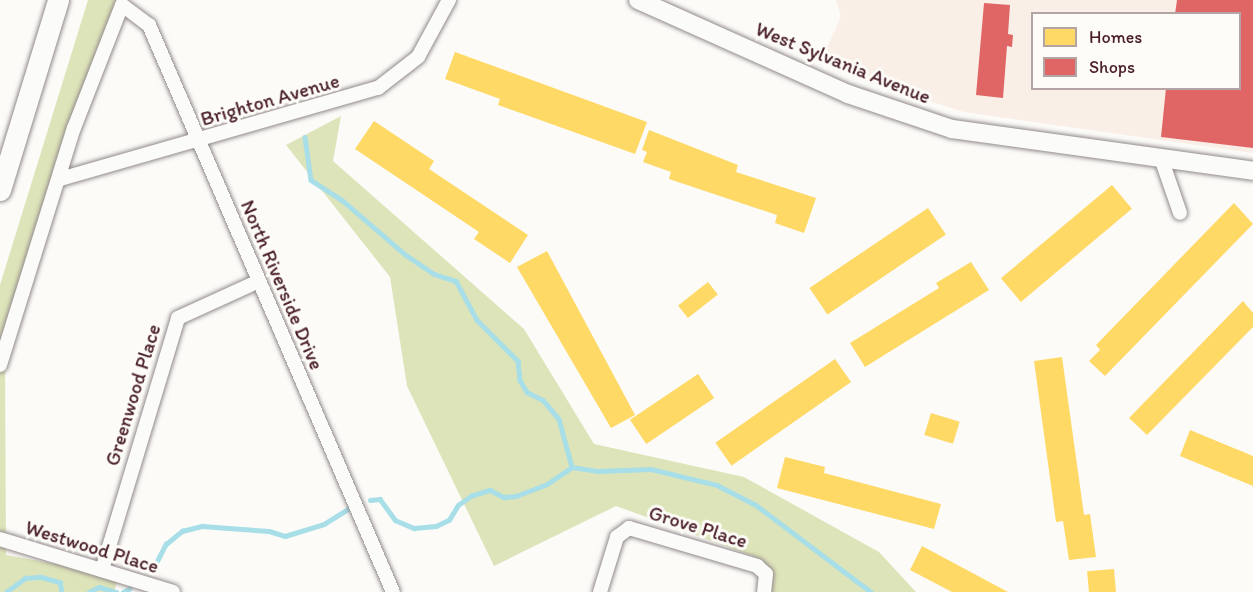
<!DOCTYPE html>
<html>
<head>
<meta charset="utf-8">
<style>
	body { margin:0 }
	#map { position:relative; width:1253px; height:592px; overflow:hidden; background:#fcfbf8; font-family:Itim,sans-serif }
	div>[style] { position:absolute }
	.built>* { inset:0; background:#f9efe7 }
	.green>* { inset:0; background:#dee4b9 }
	.homes>* { inset:0; background:#ffd966; transform-origin:0 0 }
	.shops>* { inset:0; background:#e06666 }
	.stream>* { height:4.5px; margin:-2.25px; padding:0 2.25px; transform-origin:2.25px; border-radius:2.25px; background:#a7dee7 }
	.roads { filter:drop-shadow(0 0 2px #928a8b) drop-shadow(0 0 2px #928a8b) }
	.minor>* { height:14px; margin:-7px; padding:0 7px; transform-origin:7px; border-radius:7px; background:#fbfbf9 }
	.major>* { height:18px; margin:-9px; padding:0 9px; transform-origin:9px; border-radius:9px; background:#fbfbf9 }
	.highway>* { height:21px; margin:-10.5px; padding:0 10.5px; transform-origin:10.5px; border-radius:10.5px; background:#fbfbf9 }
	span { translate:-50% -50%; white-space:nowrap; text-align:center; line-height:1.15; -webkit-text-stroke:6px #fdfcf7; paint-order:stroke }
	.street-label { font-size:20px; color:#4a1f2b }
	.legend { position:absolute; left:1031px; top:12px; width:210px; height:78px; box-sizing:border-box; background:#fdfcf7; border:2px solid #b5a4a5; margin:0; padding:8px 10px; list-style:none; font-size:18px; color:#4a1f2b }
	.legend li { display:flex; align-items:center; gap:12px; height:30px }
	.legend b { width:30px; border:2px solid #b5a4a5 }
</style>
</head>
<body>
<div id="map">
	<div class="built">
		<div style="clip-path:polygon(evenodd,836px 0,1253px 0,1253px 153px,964px 112px,868px 82px,822px 59px,841px 16px,836px 0,1032px 14px,1240px 14px,1240px 88px,1032px 88px,1032px 14px)"></div>
	</div>
	<div class="green">
		<div style="clip-path:polygon(88px 0,118px 0,5px 356px,6px 555px,95px 571px,118px 579px,114px 592px,0 592px,0 285px)"></div>
		<div style="clip-path:polygon(341px 116px,333px 161px,524px 329px,594px 444px,744px 477px,879px 552px,916px 592px,761px 592px,758px 558px,616px 506px,494px 566px,407px 386px,390px 277px,286px 145px)"></div>
	</div>
	<div class="homes">
		<div style="clip-path:polygon(455px 52px,647px 122px,635px 154px,498px 105px,500px 99px,445px 79px)"></div>
		<div style="clip-path:polygon(374px 121px,434px 161px,429px 169px,528px 235px,510px 263px,474px 239px,479px 232px,355px 149px)"></div>
		<div style="clip-path:polygon(649px 130px,738px 165px,736px 172px,816px 198px,804px 233px,775px 223px,777px 215px,669px 179px,671px 172px,643px 162px,647px 152px,642px 150px)"></div>
		<div style="left:1112px;top:185px;width:31px;height:145px;rotate:50deg"></div>
		<div style="clip-path:polygon(1234px 203px,1253px 224px,1105px 376px,1089px 361px,1100px 350px,1096px 345px)"></div>
		<div style="left:928px;top:208px;width:32px;height:143px;rotate:56deg"></div>
		<div style="clip-path:polygon(547px 251px,635px 415px,611px 428px,517px 267px)"></div>
		<div style="clip-path:polygon(971px 262px,989px 290px,865px 367px,850px 343px,939px 288px,936px 283px)"></div>
		<div style="left:708px;top:282px;width:16px;height:38px;rotate:52deg"></div>
		<div style="clip-path:polygon(1243px 301px,1253px 313px,1253px 327px,1147px 435px,1129px 418px)"></div>
		<div style="clip-path:polygon(1062px 357px,1084px 515px,1090px 514px,1096px 557px,1069px 560px,1063px 521px,1056px 522px,1034px 361px)"></div>
		<div style="left:835px;top:359px;width:28px;height:146px;rotate:55deg"></div>
		<div style="left:698px;top:374px;width:29px;height:82px;rotate:56deg"></div>
		<div style="left:931px;top:413px;width:30px;height:23px;rotate:17deg"></div>
		<div style="clip-path:polygon(1190px 430px,1253px 456px,1253px 486px,1180px 456px)"></div>
		<div style="clip-path:polygon(785px 457px,825px 467px,824px 473px,941px 504px,934px 529px,777px 488px)"></div>
		<div style="clip-path:polygon(922px 546px,1008px 592px,952px 592px,910px 570px)"></div>
		<div style="left:1114px;top:569px;width:23px;height:27px;rotate:85deg"></div>
	</div>
	<div class="shops">
		<div style="clip-path:polygon(1177px 0,1253px 0,1253px 148px,1161px 137px,1166px 88px,1240px 88px,1240px 14px,1175px 14px)"></div>
		<div style="clip-path:polygon(984px 3px,1010px 5px,1008px 34px,1013px 35px,1012px 47px,1007px 46px,1003px 98px,976px 95px)"></div>
	</div>
	<div class="stream">
		<div style="left:305px;top:137px;width:43px;rotate:82.1deg"></div>
		<div style="left:311px;top:180px;width:37px;rotate:33deg"></div>
		<div style="left:342px;top:200px;width:84px;rotate:40.7deg"></div>
		<div style="left:406px;top:255px;width:34px;rotate:34deg"></div>
		<div style="left:434px;top:274px;width:23px;rotate:18deg"></div>
		<div style="left:456px;top:281px;width:44px;rotate:61.7deg"></div>
		<div style="left:477px;top:320px;width:58px;rotate:45deg"></div>
		<div style="left:518px;top:361px;width:19px;rotate:84deg"></div>
		<div style="left:520px;top:380px;width:14px;rotate:60deg"></div>
		<div style="left:527px;top:392px;width:18px;rotate:27deg"></div>
		<div style="left:543px;top:400px;width:25px;rotate:50deg"></div>
		<div style="left:559px;top:419px;width:50px;rotate:74.8deg"></div>
		<div style="left:370px;top:500px;width:10px;rotate:-6deg"></div>
		<div style="left:380px;top:499px;width:26px;rotate:54deg"></div>
		<div style="left:395px;top:520px;width:21px;rotate:23deg"></div>
		<div style="left:414px;top:528px;width:22px;rotate:-5deg"></div>
		<div style="left:436px;top:526px;width:14px;rotate:-25deg"></div>
		<div style="left:449px;top:520px;width:17px;rotate:-59deg"></div>
		<div style="left:458px;top:505px;width:16px;rotate:-35deg"></div>
		<div style="left:471px;top:496px;width:20px;rotate:-18deg"></div>
		<div style="left:490px;top:490px;width:16px;rotate:27deg"></div>
		<div style="left:504px;top:497px;width:12px;rotate:-5deg"></div>
		<div style="left:516px;top:496px;width:33px;rotate:-21deg"></div>
		<div style="left:547px;top:484px;width:30px;rotate:-34deg"></div>
		<div style="left:572px;top:467px;width:26px;rotate:9deg"></div>
		<div style="left:598px;top:471px;width:53px;rotate:-2.2deg"></div>
		<div style="left:651px;top:469px;width:68px;rotate:13.6deg"></div>
		<div style="left:717px;top:485px;width:44px;rotate:27.1deg"></div>
		<div style="left:756px;top:505px;width:144px;rotate:37.1deg"></div>
		<div style="left:153px;top:569px;width:28px;rotate:-63deg"></div>
		<div style="left:166px;top:544px;width:21px;rotate:-39deg"></div>
		<div style="left:182px;top:531px;width:21px;rotate:-14deg"></div>
		<div style="left:202px;top:526px;width:67px;rotate:4.3deg"></div>
		<div style="left:269px;top:531px;width:17px;rotate:17deg"></div>
		<div style="left:285px;top:536px;width:41px;rotate:-17.1deg"></div>
		<div style="left:324px;top:524px;width:28px;rotate:-32deg"></div>
		<div style="left:6px;top:592px;width:24px;rotate:-36deg"></div>
		<div style="left:25px;top:578px;width:16px;rotate:-4deg"></div>
		<div style="left:41px;top:577px;width:20px;rotate:15deg"></div>
		<div style="left:60px;top:582px;width:10px;rotate:79deg"></div>
		<div style="left:89px;top:592px;width:11px;rotate:-27deg"></div>
		<div style="left:99px;top:587px;width:18px;rotate:16deg"></div>
		<div style="left:123px;top:592px;width:7px;rotate:-27deg"></div>
	</div>
	<div class="roads">
		<div class="minor">
			<div style="left:1161px;top:158px;width:58px;rotate:70.9deg"></div>
			<div style="left:60px;top:179px;width:331px;rotate:-16deg"></div>
			<div style="left:378px;top:88px;width:51px;rotate:-37.8deg"></div>
			<div style="left:418px;top:57px;width:65px;rotate:-61.5deg"></div>
			<div style="left:0;top:365px;width:248px;rotate:-72.7deg"></div>
			<div style="left:74px;top:128px;width:132px;rotate:-68.7deg"></div>
			<div style="left:122px;top:5px;width:34px;rotate:37deg"></div>
			<div style="left:149px;top:25px;width:617px;rotate:66.72deg"></div>
			<div style="left:0;top:539px;width:181px;rotate:17deg"></div>
			<div style="left:102px;top:570px;width:263px;rotate:-73.2deg"></div>
			<div style="left:178px;top:318px;width:89px;rotate:-24.6deg"></div>
			<div style="left:600px;top:592px;width:58px;rotate:-72.8deg"></div>
			<div style="left:617px;top:537px;width:15px;rotate:-37deg"></div>
			<div style="left:629px;top:528px;width:134px;rotate:16.5deg"></div>
			<div style="left:757px;top:566px;width:12px;rotate:42deg"></div>
			<div style="left:766px;top:574px;width:18px;rotate:96deg"></div>
		</div>
		<div class="major">
			<div style="left:638px;top:0;width:230px;rotate:24.1deg"></div>
			<div style="left:848px;top:94px;width:110px;rotate:18.6deg"></div>
			<div style="left:952px;top:129px;width:304px;rotate:7.9deg"></div>
		</div>
		<div class="highway">
			<div style="left:0;top:190px;width:199px;rotate:-73deg"></div>
		</div>
	</div>
	<div class="street-label">
		<span style="left:843px;top:63px;rotate:22deg">West Sylvania Avenue</span>
		<span style="left:270px;top:100px;rotate:-16deg">Brighton Avenue</span>
		<span style="left:282px;top:285px;rotate:67deg">North Riverside Drive</span>
		<span style="left:133px;top:395px;rotate:-73deg">Greenwood Place</span>
		<span style="left:698px;top:527px;rotate:17deg">Grove Place</span>
		<span style="left:92px;top:547px;rotate:17deg">Westwood Place</span>
	</div>
	<ul class="legend">
	<li><b style="height:16px;background:#ffd966"></b>Homes</li>
	<li><b style="height:16px;background:#e06666"></b>Shops</li>
	</ul>
</div>
</body>
</html>
